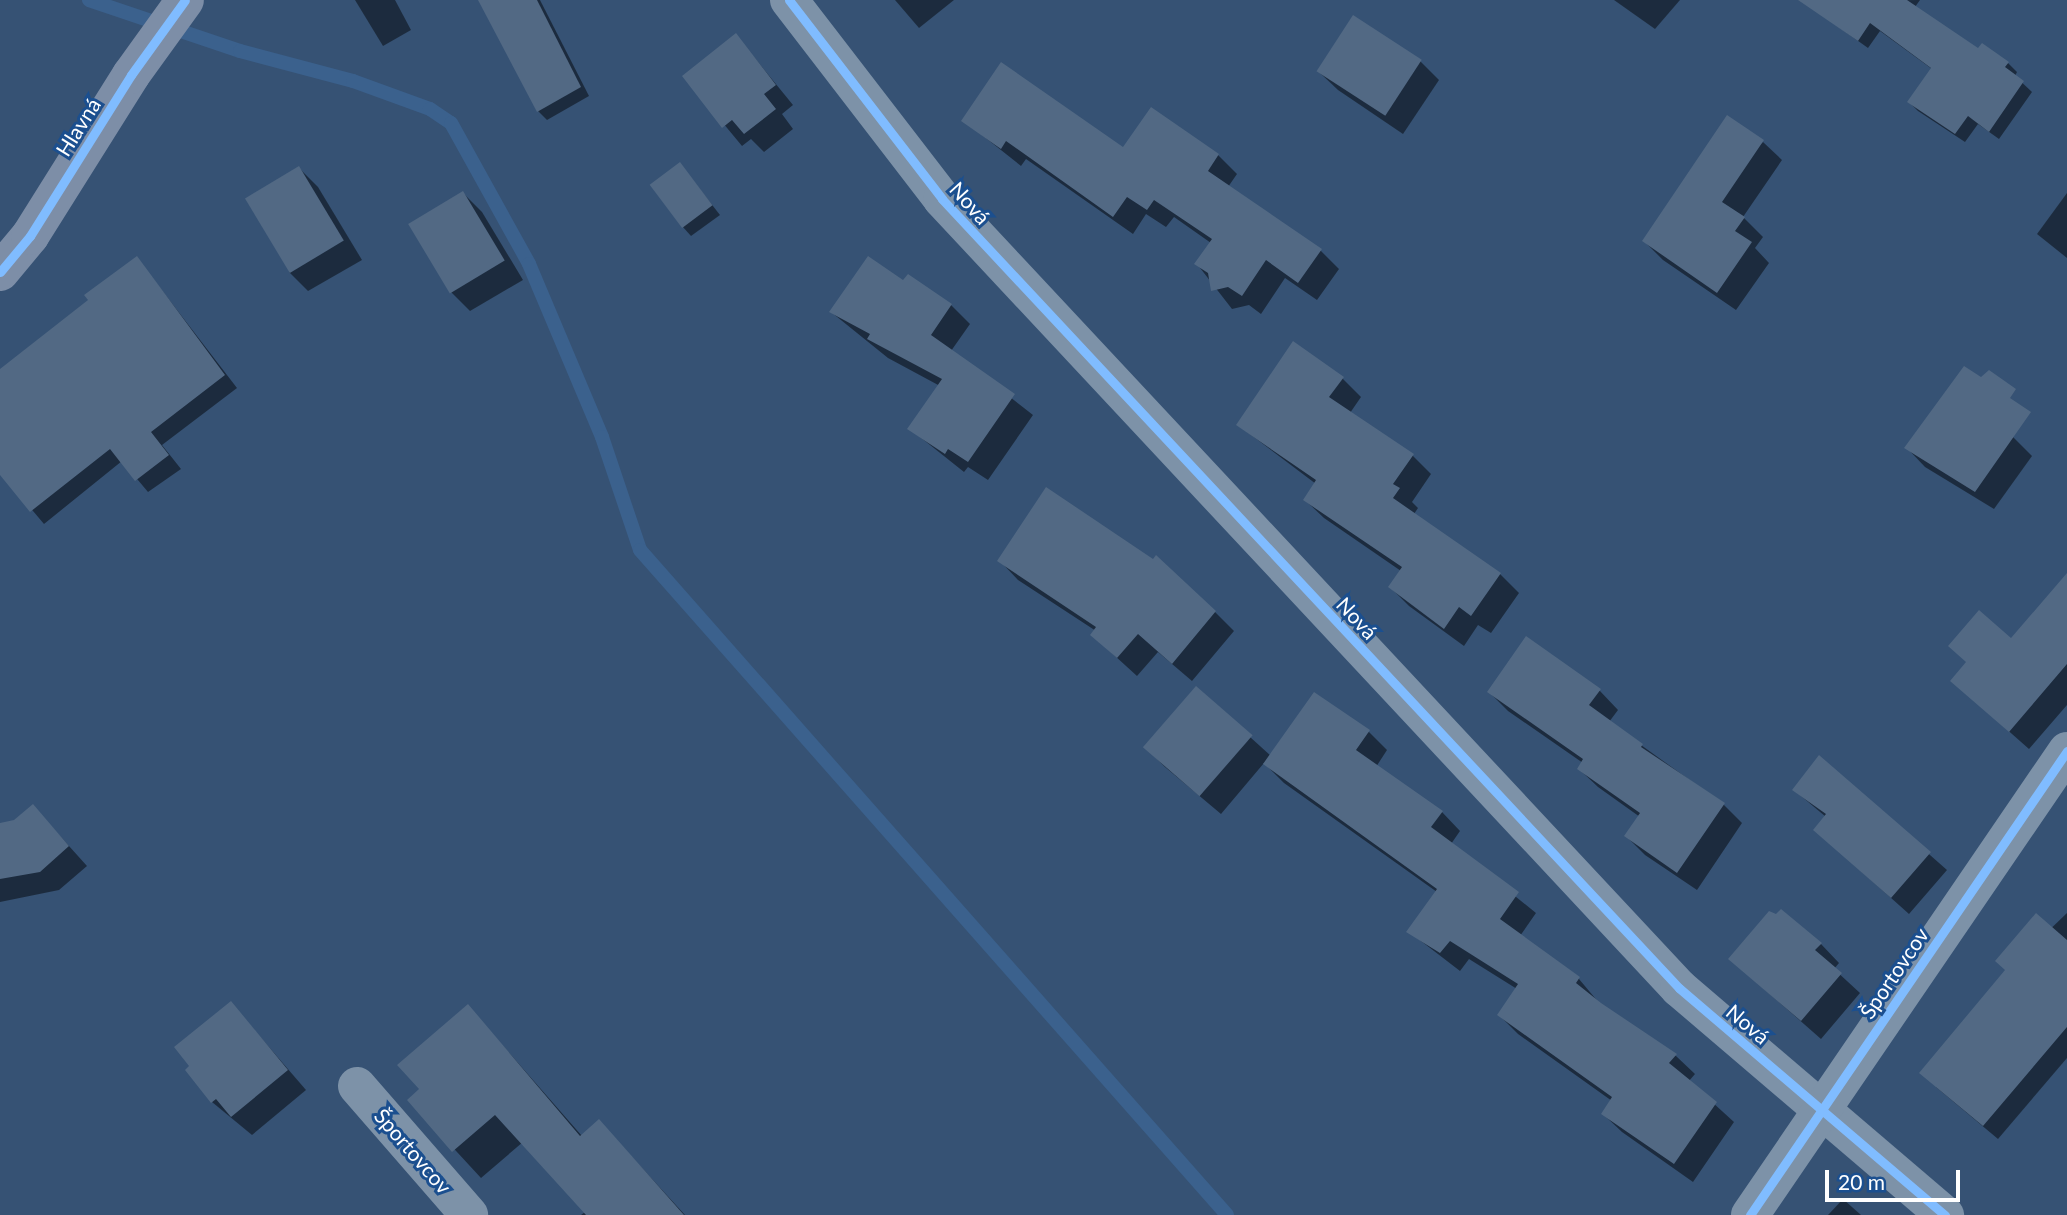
<!DOCTYPE html>
<html>
<head>
<meta charset="utf-8">
<style>
	body { margin:0 }
	#map { position:relative; width:2067px; height:1215px; overflow:hidden; background:#365274; font-family:Lato,sans-serif }
	div>[style] { position:absolute }
	.shadow>* { inset:0; background:#0007 }
	.stream>* { height:14px; margin:-7px; padding:0 7px; transform-origin:7px; border-radius:7px; background:#3b618d }
	.building>* { inset:0; background:#526984; transform-origin:0 0 }
	.street>* { height:38px; margin:-19px; padding:0 19px; transform-origin:19px; border-radius:19px; background:#7d92a8 }
	.primary>* { height:38px; margin:-19px; padding:0 19px; transform-origin:19px; border-radius:19px; background:#7d8ea7 }
	.cycleway>* { height:9px; margin:-4.5px; padding:0 4.5px; transform-origin:4.5px; border-radius:4.5px; background:#80bcff }
	span { translate:-50% -50%; white-space:nowrap; text-align:center; line-height:1.15; -webkit-text-stroke:6px #1b4f8f; paint-order:stroke }
	.street-label { font-size:21px; color:#fff }
	.scale { position:absolute; left:1825px; top:1170px; width:135px; height:32px; box-sizing:border-box; border:4px solid #fff; border-top:0; padding-left:9px; font-size:21px; line-height:24px; white-space:nowrap; color:#fff; -webkit-text-stroke:5px #1b4f8f; paint-order:stroke }
</style>
</head>
<body>
<div id="map">
	<div class="shadow">
		<div style="clip-path:polygon(355px 0,395px 0,411px 30px,383px 46px)"></div>
		<div style="clip-path:polygon(480px 0,540px 0,589px 96px,547px 120px,538px 111px)"></div>
		<div style="clip-path:polygon(895px 0,954px 0,919px 28px)"></div>
		<div style="clip-path:polygon(1614px 0,1680px 0,1655px 29px)"></div>
		<div style="clip-path:polygon(1920px 0,1915px 7px,1979px 51px,2008px 63px,2017px 72px,2015px 76px,2032px 92px,1999px 139px,1978px 124px,1965px 142px,1918px 111px,1909px 102px,1932px 69px,1880px 31px,1868px 48px,1802px 1px)"></div>
		<div style="clip-path:polygon(1353px 18px,1420px 61px,1439px 80px,1403px 134px,1338px 90px,1319px 72px)"></div>
		<div style="clip-path:polygon(736px 35px,793px 105px,782px 114px,793px 129px,764px 152px,751px 139px,742px 146px,684px 76px)"></div>
		<div style="clip-path:polygon(963px 120px,1124px 149px,1218px 155px,1237px 174px,1228px 187px,1321px 251px,1339px 269px,1317px 300px,1285px 278px,1261px 314px,1249px 305px,1232px 309px,1197px 264px,1211px 243px,1174px 217px,1166px 227px,1146px 214px,1133px 234px,1026px 159px,1021px 166px)"></div>
		<div style="clip-path:polygon(1763px 142px,1782px 160px,1743px 217px,1763px 237px,1755px 248px,1769px 263px,1736px 310px,1663px 260px,1644px 241px)"></div>
		<div style="clip-path:polygon(680px 164px,720px 215px,691px 236px,682px 226px)"></div>
		<div style="clip-path:polygon(299px 168px,318px 187px,362px 260px,308px 291px,289px 272px)"></div>
		<div style="clip-path:polygon(463px 193px,482px 212px,523px 280px,470px 311px,451px 292px)"></div>
		<div style="clip-path:polygon(2067px 193px,2067px 258px,2037px 234px)"></div>
		<div style="clip-path:polygon(137px 258px,237px 388px,162px 445px,181px 469px,148px 492px,122px 461px,44px 524px,0 472px,0 393px)"></div>
		<div style="clip-path:polygon(904px 283px,951px 305px,970px 324px,951px 351px,1033px 415px,988px 480px,968px 467px,964px 472px,910px 429px,940px 386px,888px 358px,831px 312px)"></div>
		<div style="clip-path:polygon(1342px 378px,1361px 397px,1350px 413px,1412px 455px,1431px 474px,1412px 502px,1418px 508px,1414px 514px,1500px 574px,1519px 593px,1491px 633px,1478px 625px,1464px 646px,1409px 606px,1390px 587px,1401px 571px,1324px 518px,1305px 500px,1316px 484px,1238px 425px)"></div>
		<div style="clip-path:polygon(2013px 437px,2032px 456px,1994px 509px,1925px 467px,1907px 448px)"></div>
		<div style="clip-path:polygon(1000px 561px,1215px 612px,1234px 631px,1192px 681px,1158px 652px,1137px 676px,1092px 635px,1096px 631px,1018px 580px)"></div>
		<div style="clip-path:polygon(2067px 576px,2067px 705px,2029px 749px,1952px 681px,2011px 641px)"></div>
		<div style="clip-path:polygon(1196px 688px,1271px 756px,1369px 732px,1387px 750px,1376px 767px,1442px 812px,1460px 831px,1451px 844px,1536px 913px,1520px 936px,1579px 979px,1600px 1004px,1676px 1056px,1695px 1074px,1689px 1081px,1734px 1122px,1693px 1182px,1622px 1132px,1603px 1114px,1612px 1101px,1518px 1034px,1499px 1015px,1517px 989px,1469px 959px,1460px 971px,1408px 931px,1437px 892px,1284px 783px,1264px 763px,1221px 814px,1165px 767px,1146px 748px)"></div>
		<div style="clip-path:polygon(1600px 691px,1618px 710px,1609px 722px,1723px 804px,1742px 823px,1697px 890px,1645px 855px,1626px 836px,1640px 817px,1598px 787px,1579px 769px,1583px 763px,1508px 711px,1489px 692px)"></div>
		<div style="clip-path:polygon(1819px 757px,1947px 870px,1909px 914px,1815px 830px,1826px 817px,1794px 790px)"></div>
		<div style="clip-path:polygon(33px 806px,87px 866px,59px 890px,0 902px,0 825px,15px 822px)"></div>
		<div style="clip-path:polygon(2067px 913px,2067px 1058px,1998px 1139px,1936px 1087px,2007px 971px)"></div>
		<div style="clip-path:polygon(1821px 944px,1839px 963px,1834px 969px,1860px 993px,1821px 1039px,1730px 959px)"></div>
		<div style="clip-path:polygon(231px 1003px,306px 1090px,252px 1135px,212px 1102px)"></div>
		<div style="clip-path:polygon(468px 1006px,582px 1136px,599px 1121px,685px 1215px,581px 1215px,585px 1212px,523px 1142px,481px 1178px,409px 1100px,421px 1089px)"></div>
		<div style="clip-path:polygon(1843px 1199px,1861px 1215px,1828px 1215px)"></div>
	</div>
	<div class="stream">
		<div style="left:89px;top:0;width:159px;rotate:18.7deg"></div>
		<div style="left:240px;top:51px;width:117px;rotate:14.9deg"></div>
		<div style="left:353px;top:81px;width:82px;rotate:20deg"></div>
		<div style="left:430px;top:109px;width:25px;rotate:34deg"></div>
		<div style="left:451px;top:123px;width:161px;rotate:61deg"></div>
		<div style="left:529px;top:264px;width:188px;rotate:67.1deg"></div>
		<div style="left:602px;top:437px;width:119px;rotate:71.4deg"></div>
		<div style="left:640px;top:550px;width:887px;rotate:48.56deg"></div>
	</div>
	<div class="building">
		<div style="clip-path:polygon(478px 0,537px 0,581px 87px,537px 112px)"></div>
		<div style="clip-path:polygon(1798px 0,1907px 0,1978px 48px,1982px 43px,2009px 62px,2005px 67px,2024px 81px,1989px 132px,1968px 116px,1955px 134px,1907px 102px,1931px 68px,1870px 23px,1858px 41px)"></div>
		<div style="left:1353px;top:15px;width:82px;height:67px;rotate:33deg"></div>
		<div style="clip-path:polygon(736px 33px,776px 85px,764px 94px,776px 109px,744px 134px,732px 120px,722px 128px,682px 76px)"></div>
		<div style="clip-path:polygon(1001px 62px,1123px 147px,1151px 107px,1219px 154px,1208px 171px,1322px 249px,1298px 283px,1266px 260px,1242px 296px,1228px 287px,1211px 291px,1208px 273px,1194px 264px,1212px 239px,1154px 200px,1147px 210px,1127px 197px,1113px 217px,1006px 141px,1001px 149px,961px 121px)"></div>
		<div style="clip-path:polygon(1727px 115px,1764px 140px,1722px 202px,1745px 217px,1735px 231px,1752px 242px,1717px 293px,1642px 241px)"></div>
		<div style="left:680px;top:162px;width:54px;height:38px;rotate:53deg"></div>
		<div style="left:299px;top:166px;width:87px;height:63px;rotate:59deg"></div>
		<div style="left:463px;top:191px;width:81px;height:64px;rotate:59deg"></div>
		<div style="clip-path:polygon(137px 256px,225px 375px,151px 432px,169px 455px,135px 481px,110px 449px,30px 512px,0 475px,0 369px,88px 300px,84px 295px)"></div>
		<div style="clip-path:polygon(868px 256px,903px 280px,908px 274px,952px 304px,931px 335px,1015px 394px,968px 462px,948px 449px,945px 454px,907px 429px,942px 379px,867px 339px,870px 334px,829px 312px)"></div>
		<div style="clip-path:polygon(1293px 341px,1344px 377px,1329px 397px,1414px 454px,1393px 484px,1400px 488px,1393px 498px,1501px 573px,1471px 616px,1459px 607px,1444px 629px,1388px 587px,1402px 567px,1303px 500px,1316px 480px,1236px 425px)"></div>
		<div style="clip-path:polygon(1964px 366px,1981px 377px,1989px 370px,2016px 389px,2010px 398px,2031px 412px,1975px 492px,1904px 448px)"></div>
		<div style="clip-path:polygon(1046px 487px,1153px 559px,1156px 555px,1216px 611px,1172px 664px,1138px 634px,1117px 658px,1090px 635px,1096px 627px,997px 561px)"></div>
		<div style="clip-path:polygon(2067px 573px,2067px 664px,2009px 732px,1950px 681px,1966px 662px,1948px 646px,1979px 610px,2011px 638px)"></div>
		<div style="clip-path:polygon(1526px 636px,1601px 689px,1589px 705px,1643px 744px,1641px 747px,1725px 803px,1677px 873px,1624px 836px,1640px 813px,1577px 769px,1583px 759px,1487px 692px)"></div>
		<div style="left:1196px;top:686px;width:75px;height:81px;rotate:41deg"></div>
		<div style="clip-path:polygon(1314px 692px,1370px 730px,1356px 750px,1443px 811px,1431px 827px,1519px 892px,1500px 919px,1580px 977px,1576px 983px,1601px 1003px,1677px 1054px,1669px 1063px,1717px 1102px,1674px 1164px,1601px 1114px,1612px 1097px,1497px 1015px,1518px 984px,1450px 941px,1440px 953px,1406px 932px,1437px 889px,1263px 764px)"></div>
		<div style="clip-path:polygon(1819px 755px,1931px 852px,1891px 898px,1813px 830px,1826px 814px,1792px 790px)"></div>
		<div style="clip-path:polygon(33px 804px,69px 846px,40px 872px,0 879px,0 823px,14px 820px)"></div>
		<div style="clip-path:polygon(1781px 909px,1822px 943px,1815px 950px,1842px 973px,1801px 1021px,1728px 959px,1769px 911px,1776px 914px)"></div>
		<div style="clip-path:polygon(2036px 913px,2067px 940px,2067px 1027px,1983px 1126px,1919px 1073px,2005px 970px,1995px 961px)"></div>
		<div style="clip-path:polygon(231px 1001px,288px 1070px,231px 1117px,216px 1099px,211px 1103px,185px 1070px,189px 1066px,174px 1047px)"></div>
		<div style="clip-path:polygon(468px 1004px,580px 1136px,599px 1119px,684px 1215px,586px 1215px,495px 1115px,452px 1152px,407px 1100px,419px 1089px,397px 1065px)"></div>
	</div>
	<div class="street">
		<div style="left:789px;top:0;width:251px;rotate:52.4deg"></div>
		<div style="left:942px;top:199px;width:1080px;rotate:46.95deg"></div>
		<div style="left:1679px;top:988px;width:350px;rotate:40.5deg"></div>
		<div style="left:357px;top:1086px;width:171px;rotate:49deg"></div>
		<div style="left:1750px;top:1215px;width:562px;rotate:-55.66deg"></div>
	</div>
	<div class="primary">
		<div style="left:0;top:272px;width:47px;rotate:-50.2deg"></div>
		<div style="left:30px;top:236px;width:190px;rotate:-57.9deg"></div>
		<div style="left:131px;top:75px;width:92px;rotate:-54.2deg"></div>
	</div>
	<div class="cycleway">
		<div style="left:789px;top:0;width:251px;rotate:52.4deg"></div>
		<div style="left:942px;top:199px;width:1080px;rotate:46.95deg"></div>
		<div style="left:1679px;top:988px;width:350px;rotate:40.5deg"></div>
		<div style="left:0;top:272px;width:47px;rotate:-50.2deg"></div>
		<div style="left:30px;top:236px;width:190px;rotate:-57.9deg"></div>
		<div style="left:131px;top:75px;width:92px;rotate:-54.2deg"></div>
		<div style="left:1750px;top:1215px;width:562px;rotate:-55.66deg"></div>
	</div>
	<div class="street-label">
		<span style="left:78px;top:127px;rotate:-58deg">Hlavná</span>
		<span style="left:970px;top:203px;rotate:48deg">Nová</span>
		<span style="left:1357px;top:618px;rotate:47deg">Nová</span>
		<span style="left:1894px;top:973px;rotate:-56deg">Športovcov</span>
		<span style="left:1748px;top:1024px;rotate:40deg">Nová</span>
		<span style="left:413px;top:1151px;rotate:49deg">Športovcov</span>
	</div>
	<div class="scale">20 m</div>
</div>
</body>
</html>
